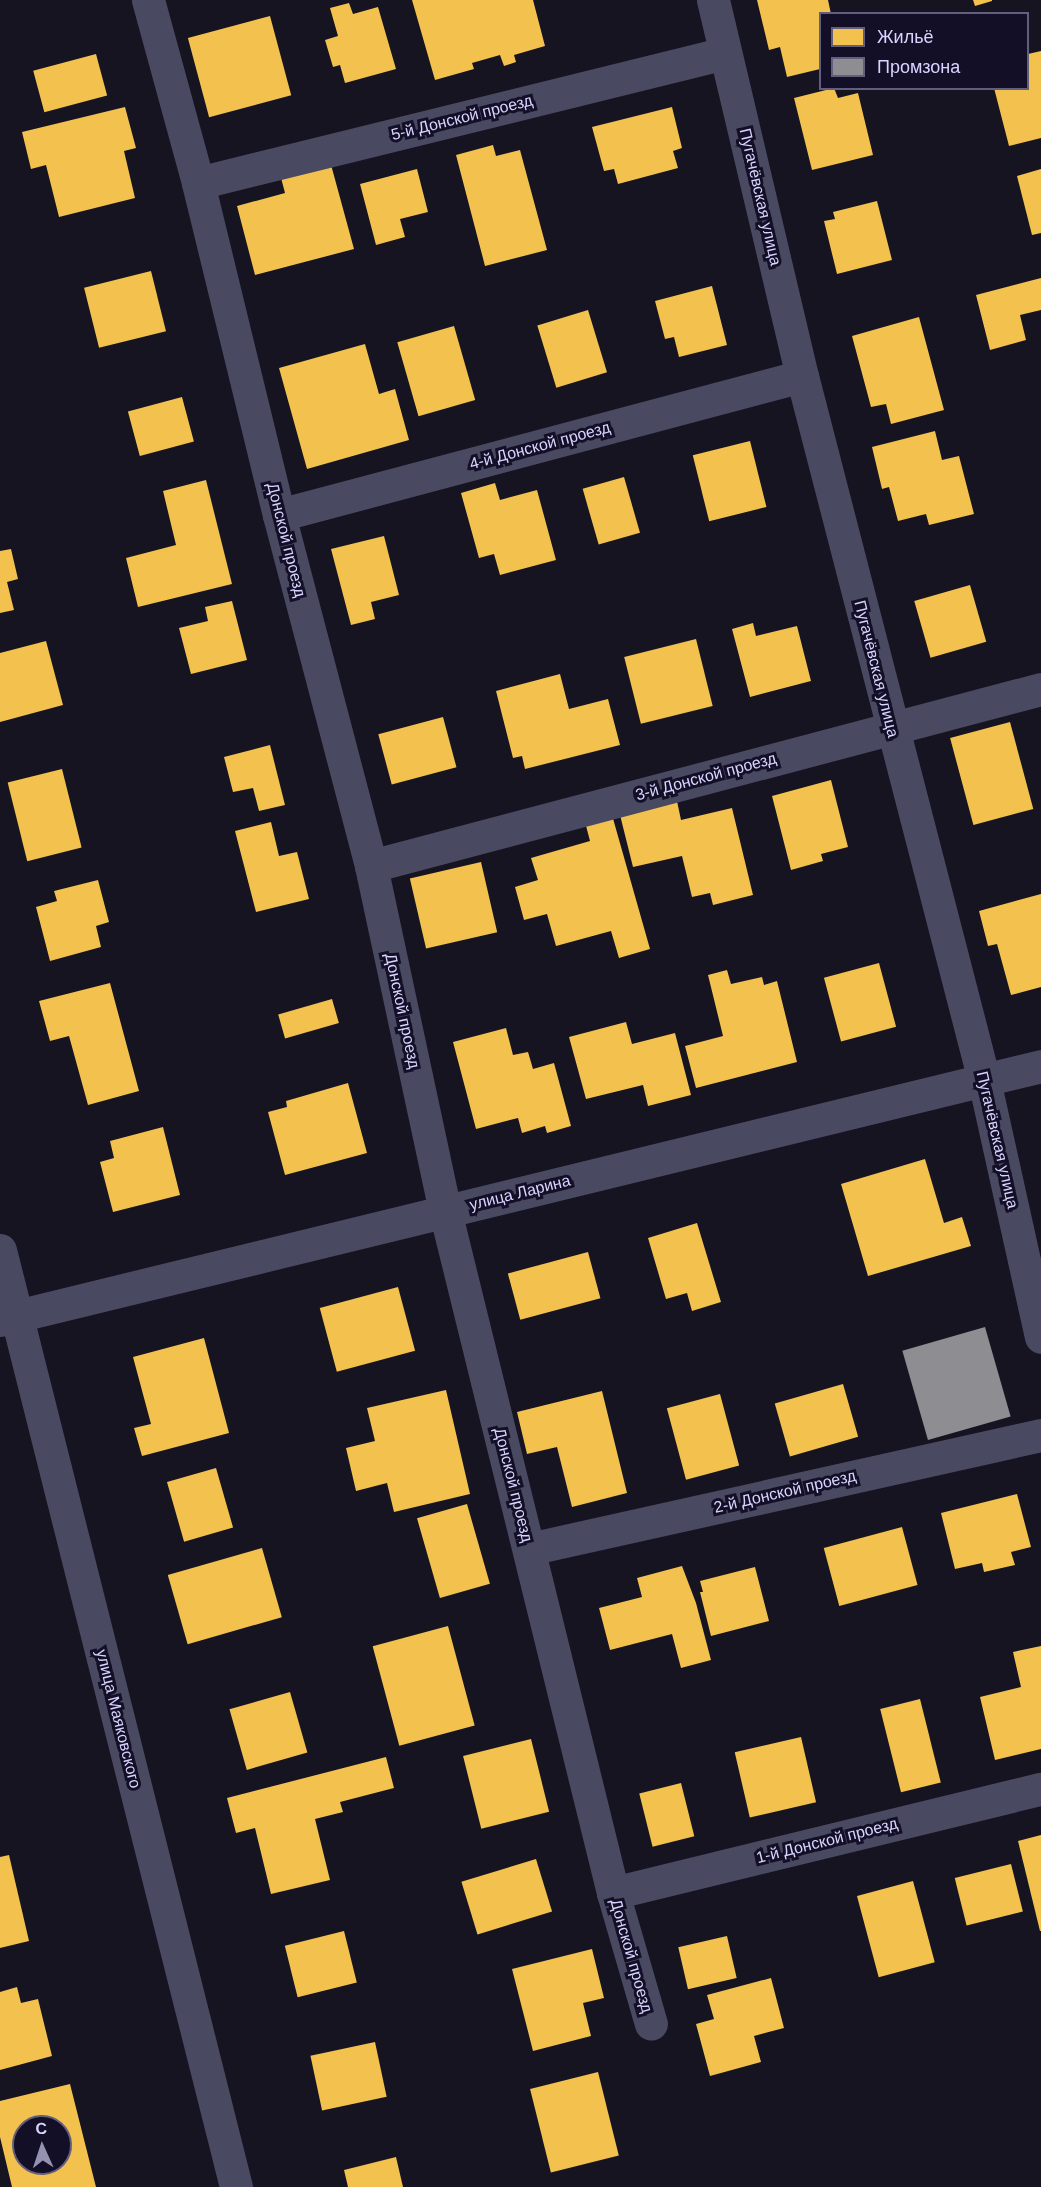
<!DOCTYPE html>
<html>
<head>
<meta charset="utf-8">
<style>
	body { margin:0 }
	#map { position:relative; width:1041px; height:2187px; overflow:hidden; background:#161421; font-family:Arial,sans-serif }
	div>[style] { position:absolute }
	.homes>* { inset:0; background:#f2c14e; transform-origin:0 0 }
	.industry>* { inset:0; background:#8d8d92; transform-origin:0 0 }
	.minor>* { height:33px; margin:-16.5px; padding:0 16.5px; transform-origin:16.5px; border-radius:16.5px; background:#4a4962 }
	span { translate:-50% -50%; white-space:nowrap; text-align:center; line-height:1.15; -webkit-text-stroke:6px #130f26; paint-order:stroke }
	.street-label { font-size:16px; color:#d9d4ff }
	.legend { position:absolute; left:819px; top:12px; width:210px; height:78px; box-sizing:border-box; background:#130f26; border:2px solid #625e7d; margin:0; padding:8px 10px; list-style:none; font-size:18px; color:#d9d4ff }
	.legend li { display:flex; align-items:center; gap:12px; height:30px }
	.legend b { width:30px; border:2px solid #625e7d }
	.north { position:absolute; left:12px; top:2115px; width:60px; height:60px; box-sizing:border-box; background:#130f26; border:2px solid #625e7d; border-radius:50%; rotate:357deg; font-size:16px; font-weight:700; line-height:24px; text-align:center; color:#d9d4ff }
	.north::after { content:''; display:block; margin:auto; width:21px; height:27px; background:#9591b1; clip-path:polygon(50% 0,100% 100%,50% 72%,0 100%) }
</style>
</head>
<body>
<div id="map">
	<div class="homes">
		<div style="clip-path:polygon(412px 0,533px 0,545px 46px,514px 55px,516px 62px,504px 66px,500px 55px,472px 63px,474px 69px,435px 80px)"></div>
		<div style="clip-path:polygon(757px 0,828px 0,831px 14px,820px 14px,820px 69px,787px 77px,780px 47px,769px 50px)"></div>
		<div style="clip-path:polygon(973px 0,992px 0,992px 1px,975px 6px)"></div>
		<div style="clip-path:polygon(349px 3px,353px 14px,378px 7px,396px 69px,345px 83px,340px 65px,333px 67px,325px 40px,338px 36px,330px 8px)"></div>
		<div style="left:270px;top:16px;width:82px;height:85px;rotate:75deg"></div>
		<div style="clip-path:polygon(1041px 51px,1041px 138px,1009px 146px,994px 88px,1028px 88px,1028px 54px)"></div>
		<div style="left:96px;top:54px;width:43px;height:65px;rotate:75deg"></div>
		<div style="clip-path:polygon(834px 88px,838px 98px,858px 93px,873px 155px,812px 170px,794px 98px)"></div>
		<div style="clip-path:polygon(125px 107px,136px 148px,124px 151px,135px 198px,59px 217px,46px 165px,31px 169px,22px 132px)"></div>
		<div style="clip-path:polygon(672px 107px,682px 148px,673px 151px,678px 168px,618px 184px,614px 169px,604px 171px,592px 127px)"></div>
		<div style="clip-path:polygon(493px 145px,496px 156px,520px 150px,547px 250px,485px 266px,456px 155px)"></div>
		<div style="clip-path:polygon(330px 161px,354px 249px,255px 275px,237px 206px,285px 193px,280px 174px)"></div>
		<div style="clip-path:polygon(417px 169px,428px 212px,400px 219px,405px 237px,376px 245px,360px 184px)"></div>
		<div style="clip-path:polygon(1041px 169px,1041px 233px,1032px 235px,1017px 176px)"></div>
		<div style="clip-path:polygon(877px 201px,892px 260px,837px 274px,824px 221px,835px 219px,833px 212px)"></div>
		<div style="left:151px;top:271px;width:62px;height:69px;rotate:76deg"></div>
		<div style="clip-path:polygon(1041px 278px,1041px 310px,1020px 315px,1026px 340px,990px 350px,976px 295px)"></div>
		<div style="clip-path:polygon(712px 286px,727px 345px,679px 357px,674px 337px,665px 339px,655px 301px)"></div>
		<div style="left:588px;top:310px;width:65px;height:53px;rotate:73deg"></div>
		<div style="clip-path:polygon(919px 317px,944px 410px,891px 424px,886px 404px,871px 407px,852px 336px)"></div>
		<div style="left:454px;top:326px;width:77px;height:59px;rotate:74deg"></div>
		<div style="clip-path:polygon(365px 344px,379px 394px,395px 389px,409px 440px,307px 469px,279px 368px)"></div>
		<div style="left:182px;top:397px;width:46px;height:56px;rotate:75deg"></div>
		<div style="clip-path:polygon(935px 431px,942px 460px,959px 456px,974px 514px,929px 525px,926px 514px,898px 521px,889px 487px,882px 489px,872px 447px)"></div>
		<div style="left:750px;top:441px;width:68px;height:59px;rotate:76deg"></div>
		<div style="left:624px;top:477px;width:58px;height:43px;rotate:74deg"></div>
		<div style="clip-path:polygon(206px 480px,232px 584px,138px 607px,126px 558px,176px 545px,163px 491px)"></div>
		<div style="clip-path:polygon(495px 483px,500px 500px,537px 490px,556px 560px,500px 575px,494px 554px,479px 558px,461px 493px)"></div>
		<div style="clip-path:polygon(384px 536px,399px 595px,371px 602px,375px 619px,351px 625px,331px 549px)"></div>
		<div style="clip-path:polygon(11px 549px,18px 579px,7px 582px,14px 610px,0 613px,0 551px)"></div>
		<div style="left:970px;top:585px;width:59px;height:58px;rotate:74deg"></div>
		<div style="clip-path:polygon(232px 601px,247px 660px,191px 674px,179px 628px,208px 621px,205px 607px)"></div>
		<div style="clip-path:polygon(753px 623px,756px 636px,797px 626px,811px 681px,750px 697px,732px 629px)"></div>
		<div style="left:696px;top:639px;width:69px;height:74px;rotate:76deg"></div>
		<div style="clip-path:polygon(46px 641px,63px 705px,0 722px,0 653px)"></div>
		<div style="clip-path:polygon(560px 674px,569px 709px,608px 699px,620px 745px,525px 769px,522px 756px,513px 758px,496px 691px)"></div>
		<div style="left:443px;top:717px;width:52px;height:67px;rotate:75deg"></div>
		<div style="left:1010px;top:722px;width:90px;height:62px;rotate:75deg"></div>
		<div style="clip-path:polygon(270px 745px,285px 805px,259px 811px,253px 788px,233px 792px,224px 757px)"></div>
		<div style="left:62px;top:769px;width:81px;height:56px;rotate:76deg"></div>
		<div style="clip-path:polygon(831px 780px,848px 847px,821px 854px,823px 861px,791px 870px,772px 796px)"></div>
		<div style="clip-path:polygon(677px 801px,681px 820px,732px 808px,753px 895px,713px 905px,710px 893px,692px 897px,682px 856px,633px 867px,620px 815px)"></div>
		<div style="clip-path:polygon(612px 815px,650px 949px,619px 958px,611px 931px,556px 946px,547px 914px,524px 920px,515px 887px,538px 880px,531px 858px,590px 841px,585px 822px)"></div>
		<div style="clip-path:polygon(271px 822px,279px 856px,297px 852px,309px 899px,256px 912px,235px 831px)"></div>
		<div style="left:481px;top:862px;width:72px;height:73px;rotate:77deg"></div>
		<div style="clip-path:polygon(98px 880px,109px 922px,96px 926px,101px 947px,50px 961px,36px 907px,57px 901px,54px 891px)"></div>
		<div style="clip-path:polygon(1041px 894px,1041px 987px,1011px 995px,997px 944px,988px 946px,979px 911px)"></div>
		<div style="left:879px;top:963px;width:66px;height:57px;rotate:75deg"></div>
		<div style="clip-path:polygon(727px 970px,731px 984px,762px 977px,764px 985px,777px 981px,797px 1062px,696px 1088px,685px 1046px,723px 1036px,708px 975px)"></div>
		<div style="clip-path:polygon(110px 983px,139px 1091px,88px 1105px,69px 1036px,50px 1041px,39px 1001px)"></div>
		<div style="left:332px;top:999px;width:25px;height:56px;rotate:74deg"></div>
		<div style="clip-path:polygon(626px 1022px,632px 1044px,675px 1033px,691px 1095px,648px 1106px,643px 1085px,586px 1099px,569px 1037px)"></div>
		<div style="clip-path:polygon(506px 1028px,513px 1055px,528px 1052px,533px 1069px,554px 1063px,571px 1126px,547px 1133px,545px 1126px,522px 1133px,518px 1118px,476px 1129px,453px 1042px)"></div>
		<div style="clip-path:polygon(348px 1083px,367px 1153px,285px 1175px,268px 1112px,287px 1107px,286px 1101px)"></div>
		<div style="clip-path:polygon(163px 1127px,180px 1195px,113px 1212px,100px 1162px,114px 1158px,110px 1141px)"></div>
		<div style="clip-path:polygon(925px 1159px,944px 1223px,962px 1217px,971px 1246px,868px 1276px,841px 1184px)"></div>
		<div style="clip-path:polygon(697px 1223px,721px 1302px,692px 1311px,687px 1293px,666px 1299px,648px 1238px)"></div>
		<div style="left:588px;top:1252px;width:48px;height:83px;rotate:75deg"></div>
		<div style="left:398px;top:1287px;width:66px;height:81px;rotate:75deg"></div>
		<div style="clip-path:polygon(204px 1338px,229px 1433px,142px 1456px,134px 1428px,151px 1424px,133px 1357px)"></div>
		<div style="left:843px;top:1384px;width:55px;height:71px;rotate:74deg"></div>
		<div style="clip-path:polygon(446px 1390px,470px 1494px,394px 1512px,387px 1483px,356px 1491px,346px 1448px,375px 1441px,367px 1408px)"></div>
		<div style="clip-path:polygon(602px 1391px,627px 1493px,572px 1507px,557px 1447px,527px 1454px,517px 1412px)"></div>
		<div style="left:720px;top:1394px;width:74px;height:55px;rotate:75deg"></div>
		<div style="left:216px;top:1468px;width:62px;height:51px;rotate:74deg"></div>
		<div style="clip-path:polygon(1017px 1494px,1031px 1547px,1011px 1552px,1015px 1565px,984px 1572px,982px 1563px,955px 1569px,941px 1513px)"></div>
		<div style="left:467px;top:1504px;width:83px;height:52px;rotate:74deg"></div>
		<div style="left:902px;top:1527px;width:60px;height:81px;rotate:75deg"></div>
		<div style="left:262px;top:1548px;width:72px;height:98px;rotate:74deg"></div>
		<div style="clip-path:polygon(682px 1566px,696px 1603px,711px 1660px,681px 1668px,672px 1634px,610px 1650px,599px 1608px,642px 1597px,637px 1578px)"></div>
		<div style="clip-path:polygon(755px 1567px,769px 1621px,711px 1636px,700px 1592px,703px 1592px,700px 1581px)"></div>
		<div style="left:448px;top:1626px;width:103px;height:78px;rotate:75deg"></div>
		<div style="clip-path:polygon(1041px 1646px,1041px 1749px,995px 1760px,980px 1697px,1021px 1687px,1013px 1652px)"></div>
		<div style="left:290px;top:1692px;width:63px;height:63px;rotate:74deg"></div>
		<div style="left:920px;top:1699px;width:86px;height:41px;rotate:76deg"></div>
		<div style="left:801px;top:1737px;width:67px;height:68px;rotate:77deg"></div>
		<div style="left:531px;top:1739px;width:75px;height:70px;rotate:76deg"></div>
		<div style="clip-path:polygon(386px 1757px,394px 1788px,340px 1802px,343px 1812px,315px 1819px,330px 1880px,271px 1894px,255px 1828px,236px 1833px,227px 1798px)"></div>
		<div style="left:681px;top:1783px;width:55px;height:43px;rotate:76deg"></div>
		<div style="clip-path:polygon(1041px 1835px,1041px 1931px,1040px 1931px,1018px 1841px)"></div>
		<div style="clip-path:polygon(9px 1855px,29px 1941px,0 1948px,0 1857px)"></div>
		<div style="left:536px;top:1859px;width:55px;height:78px;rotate:73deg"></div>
		<div style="left:1011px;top:1864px;width:49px;height:58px;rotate:76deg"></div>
		<div style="left:913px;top:1881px;width:84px;height:58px;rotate:75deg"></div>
		<div style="left:344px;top:1931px;width:53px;height:61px;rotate:76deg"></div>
		<div style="left:727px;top:1936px;width:43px;height:50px;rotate:77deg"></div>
		<div style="clip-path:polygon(592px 1949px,604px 1998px,583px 2003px,591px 2036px,533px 2051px,512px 1969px)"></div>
		<div style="clip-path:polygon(771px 1978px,784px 2028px,754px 2036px,761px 2062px,710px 2076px,696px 2024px,714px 2019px,707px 1995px)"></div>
		<div style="clip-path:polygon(17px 1987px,21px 2003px,38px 1999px,52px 2056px,0 2070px,0 1992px)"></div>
		<div style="left:375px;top:2042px;width:56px;height:66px;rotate:78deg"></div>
		<div style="left:598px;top:2072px;width:86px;height:70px;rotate:76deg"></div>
		<div style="clip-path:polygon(evenodd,70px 2084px,96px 2187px,12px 2187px,0 2137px,0 2101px,70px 2084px,24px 2127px,60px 2127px,60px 2163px,24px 2163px,24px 2127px)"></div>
		<div style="clip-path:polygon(396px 2157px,403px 2187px,348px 2187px,344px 2170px)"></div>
	</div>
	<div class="industry">
		<div style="left:985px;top:1327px;width:93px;height:86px;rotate:74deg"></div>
	</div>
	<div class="minor">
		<div style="left:148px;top:0;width:190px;rotate:74.7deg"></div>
		<div style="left:198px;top:183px;width:342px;rotate:76.3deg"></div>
		<div style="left:279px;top:515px;width:363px;rotate:75.3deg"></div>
		<div style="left:371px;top:866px;width:353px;rotate:77.9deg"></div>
		<div style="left:445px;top:1211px;width:702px;rotate:76.16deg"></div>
		<div style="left:613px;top:1893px;width:136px;rotate:73.8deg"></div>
		<div style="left:713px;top:0;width:386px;rotate:76.7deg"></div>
		<div style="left:802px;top:376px;width:727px;rotate:75.51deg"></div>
		<div style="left:984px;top:1080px;width:263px;rotate:77.5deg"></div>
		<div style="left:198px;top:183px;width:543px;rotate:-13.86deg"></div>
		<div style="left:279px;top:515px;width:541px;rotate:-14.88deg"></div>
		<div style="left:371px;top:866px;width:693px;rotate:-14.8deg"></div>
		<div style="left:0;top:1250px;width:966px;rotate:75.86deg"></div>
		<div style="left:0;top:1320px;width:1072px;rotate:-13.71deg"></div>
		<div style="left:529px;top:1549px;width:525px;rotate:-12.55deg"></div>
		<div style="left:613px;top:1893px;width:440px;rotate:-13.7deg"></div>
	</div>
	<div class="street-label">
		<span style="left:462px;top:118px;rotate:-14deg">5-й Донской проезд</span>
		<span style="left:760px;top:197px;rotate:77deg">Пугачёвская улица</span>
		<span style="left:540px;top:446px;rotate:-15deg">4-й Донской проезд</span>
		<span style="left:286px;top:540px;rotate:76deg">Донской проезд</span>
		<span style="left:876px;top:669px;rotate:76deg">Пугачёвская улица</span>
		<span style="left:706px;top:777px;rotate:-15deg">3-й Донской проезд</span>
		<span style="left:402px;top:1011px;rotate:78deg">Донской проезд</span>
		<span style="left:997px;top:1140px;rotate:77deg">Пугачёвская улица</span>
		<span style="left:520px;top:1193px;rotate:-14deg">улица Ларина</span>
		<span style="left:513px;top:1485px;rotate:76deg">Донской проезд</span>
		<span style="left:785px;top:1492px;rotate:-13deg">2-й Донской проезд</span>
		<span style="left:118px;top:1719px;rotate:76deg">улица Маяковского</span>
		<span style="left:827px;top:1841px;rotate:-14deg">1-й Донской проезд</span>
		<span style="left:631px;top:1956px;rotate:74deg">Донской проезд</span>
	</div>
	<ul class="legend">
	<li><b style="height:16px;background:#f2c14e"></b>Жильё</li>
	<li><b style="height:16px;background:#8d8d92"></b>Промзона</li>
	</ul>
	<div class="north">С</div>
</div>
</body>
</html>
